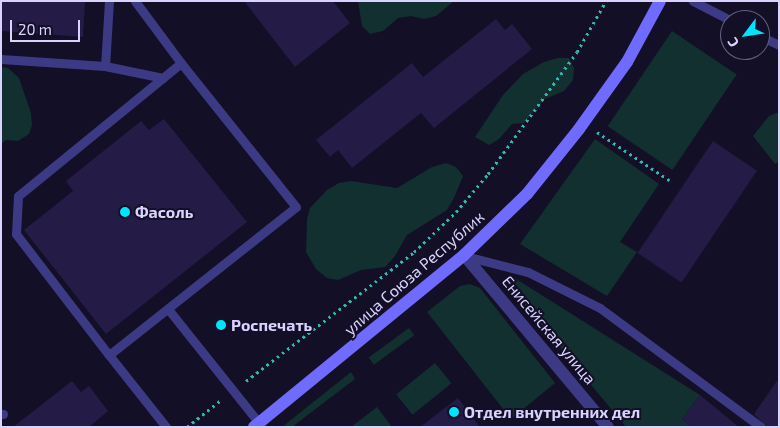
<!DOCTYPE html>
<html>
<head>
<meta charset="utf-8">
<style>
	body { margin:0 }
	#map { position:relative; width:780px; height:428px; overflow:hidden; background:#130f26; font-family:"Exo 2",sans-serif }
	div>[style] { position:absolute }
	.green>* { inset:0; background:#12302f; transform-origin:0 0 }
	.building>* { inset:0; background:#241b47; transform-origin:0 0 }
	.path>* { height:3px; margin-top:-1.5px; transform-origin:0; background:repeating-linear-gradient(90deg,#2fb8b0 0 2.5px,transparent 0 6.5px) }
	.lane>* { height:9px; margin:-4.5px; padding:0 4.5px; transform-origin:4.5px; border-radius:4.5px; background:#3d3a85 }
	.street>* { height:12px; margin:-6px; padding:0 6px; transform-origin:6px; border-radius:6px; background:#3d3a85 }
	.secondary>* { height:12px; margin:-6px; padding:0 6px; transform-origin:6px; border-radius:6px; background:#6f6bff }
	.dots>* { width:14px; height:14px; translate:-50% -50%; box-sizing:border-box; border:2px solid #130f26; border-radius:50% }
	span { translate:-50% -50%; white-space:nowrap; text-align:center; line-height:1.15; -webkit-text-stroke:4px #130f26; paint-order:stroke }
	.poi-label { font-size:16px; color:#d9d4ff; font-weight:700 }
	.left { translate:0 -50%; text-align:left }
	.street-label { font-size:16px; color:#d9d4ff }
	.frame { position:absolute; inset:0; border:2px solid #d9d4ff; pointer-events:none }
	.north { position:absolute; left:720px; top:10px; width:50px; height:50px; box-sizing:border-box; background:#130f26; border:1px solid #625e7d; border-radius:50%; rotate:239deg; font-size:14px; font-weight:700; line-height:20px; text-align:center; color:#d9d4ff }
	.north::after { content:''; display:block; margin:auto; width:18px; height:22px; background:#00e5ff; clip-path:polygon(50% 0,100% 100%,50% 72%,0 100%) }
	.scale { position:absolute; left:10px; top:20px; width:70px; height:22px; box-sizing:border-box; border:2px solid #d9d4ff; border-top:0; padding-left:6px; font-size:15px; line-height:18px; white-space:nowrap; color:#d9d4ff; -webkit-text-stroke:4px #130f26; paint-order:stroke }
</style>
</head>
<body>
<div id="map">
	<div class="green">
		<div style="clip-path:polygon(358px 1px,454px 1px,436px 16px,424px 19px,411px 16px,398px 18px,383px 31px,370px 34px,362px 26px)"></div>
		<div style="left:672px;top:31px;width:78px;height:115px;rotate:34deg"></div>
		<div style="clip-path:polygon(558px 58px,569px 58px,574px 68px,573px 80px,564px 91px,545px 99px,524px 123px,512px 124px,499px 139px,489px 145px,475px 137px,503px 95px,523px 74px,544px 62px)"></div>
		<div style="clip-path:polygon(1px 67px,8px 68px,19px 78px,31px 113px,32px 125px,29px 134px,18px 141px,6px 140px,1px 144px)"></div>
		<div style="clip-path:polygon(779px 112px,779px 162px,775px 164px,753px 136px,769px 116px)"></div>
		<div style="clip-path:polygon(595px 139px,659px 184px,620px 242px,637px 252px,607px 296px,520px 244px)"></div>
		<div style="clip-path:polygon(446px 163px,456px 167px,463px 176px,454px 198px,447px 210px,407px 235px,395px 256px,385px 267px,361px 270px,338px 280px,327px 278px,316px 269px,306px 252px,307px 219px,310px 208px,327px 190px,339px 183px,351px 181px,397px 188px,432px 167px)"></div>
		<div style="clip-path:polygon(513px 277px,700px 395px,682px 419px,691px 427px,626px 427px,507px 283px)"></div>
		<div style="clip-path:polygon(470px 284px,480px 288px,555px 383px,511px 419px,427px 312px,460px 286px)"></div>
		<div style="left:409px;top:328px;width:9px;height:50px;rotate:54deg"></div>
		<div style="left:435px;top:363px;width:26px;height:50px;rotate:51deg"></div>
		<div style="clip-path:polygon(351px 372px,355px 379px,292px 427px,282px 427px)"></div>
		<div style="clip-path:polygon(377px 407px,392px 427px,351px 427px)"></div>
	</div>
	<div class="building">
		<div style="clip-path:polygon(1px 1px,85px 1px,83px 37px,1px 31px)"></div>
		<div style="clip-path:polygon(244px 1px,333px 1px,350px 23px,295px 67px)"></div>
		<div style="clip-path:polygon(496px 19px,505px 30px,512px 24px,532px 49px,434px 128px,421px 113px,352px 168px,338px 150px,330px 157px,316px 140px,412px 63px,423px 77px)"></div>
		<div style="clip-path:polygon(164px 119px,247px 222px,106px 334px,24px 230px,73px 191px,66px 181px,141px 121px,149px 130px)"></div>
		<div style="left:713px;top:141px;width:53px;height:135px;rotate:34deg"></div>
		<div style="clip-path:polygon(779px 378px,779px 427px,767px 427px,754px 414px)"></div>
		<div style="clip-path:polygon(72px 381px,81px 392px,89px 386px,108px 411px,89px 427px,13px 427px)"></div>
		<div style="clip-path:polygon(700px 395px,739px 427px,691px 427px,682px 419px)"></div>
		<div style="clip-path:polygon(458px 398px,480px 427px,420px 427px)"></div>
	</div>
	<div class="path">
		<div style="left:597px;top:132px;width:87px;rotate:33.7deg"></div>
		<div style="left:246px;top:381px;width:212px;rotate:-37.5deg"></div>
		<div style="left:414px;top:252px;width:58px;rotate:-43.6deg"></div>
		<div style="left:456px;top:212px;width:50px;rotate:-49.9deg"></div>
		<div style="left:488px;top:174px;width:151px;rotate:-53.9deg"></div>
		<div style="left:577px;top:52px;width:59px;rotate:-60.4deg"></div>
		<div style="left:187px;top:427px;width:43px;rotate:-38.5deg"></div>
	</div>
	<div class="lane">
		<div style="left:109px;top:1px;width:65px;rotate:93.5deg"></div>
		<div style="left:105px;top:66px;width:59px;rotate:11.7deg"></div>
		<div style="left:135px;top:1px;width:77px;rotate:53.4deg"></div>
		<div style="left:693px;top:1px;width:42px;rotate:27.2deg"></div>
		<div style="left:760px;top:36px;width:21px;rotate:25deg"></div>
		<div style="left:1px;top:59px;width:104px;rotate:3.9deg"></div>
		<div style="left:465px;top:256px;width:65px;rotate:14.3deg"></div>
		<div style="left:528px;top:272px;width:80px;rotate:26.6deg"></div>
		<div style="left:600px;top:308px;width:200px;rotate:36.5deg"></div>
		<div style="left:168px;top:309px;width:146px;rotate:51.4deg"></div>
		<div style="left:109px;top:355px;width:238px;rotate:-38.4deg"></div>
		<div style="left:296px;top:207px;width:184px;rotate:-128.6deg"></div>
		<div style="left:181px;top:63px;width:210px;rotate:140.8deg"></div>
		<div style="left:18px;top:196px;width:38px;rotate:93deg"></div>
		<div style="left:16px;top:234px;width:153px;rotate:52.5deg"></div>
		<div style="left:109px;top:355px;width:92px;rotate:51.6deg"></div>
		<div style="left:1px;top:414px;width:2px"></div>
	</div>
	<div class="street">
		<div style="left:464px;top:255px;width:224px;rotate:50.1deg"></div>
	</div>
	<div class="secondary">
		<div style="left:254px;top:427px;width:271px;rotate:-39.3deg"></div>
		<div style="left:464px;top:255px;width:88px;rotate:-44.1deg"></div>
		<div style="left:527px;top:194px;width:83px;rotate:-51.3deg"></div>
		<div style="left:579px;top:129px;width:82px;rotate:-54.4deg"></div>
		<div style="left:627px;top:62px;width:69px;rotate:-61.6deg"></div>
	</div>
	<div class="dots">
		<div style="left:125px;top:212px;background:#00e5ff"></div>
		<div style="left:221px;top:325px;background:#00e5ff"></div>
		<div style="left:454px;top:412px;background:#00e5ff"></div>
	</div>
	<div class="poi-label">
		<span class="left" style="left:135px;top:212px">Фасоль</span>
		<span class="left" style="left:231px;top:325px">Роспечать</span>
		<span class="left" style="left:464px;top:412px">Отдел внутренних дел</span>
	</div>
	<div class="street-label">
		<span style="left:414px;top:273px;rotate:-41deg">улица Союза Республик</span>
		<span style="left:549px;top:330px;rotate:50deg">Енисейская улица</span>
	</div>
	<div class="frame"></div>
	<div class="north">С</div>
	<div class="scale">20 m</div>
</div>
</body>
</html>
